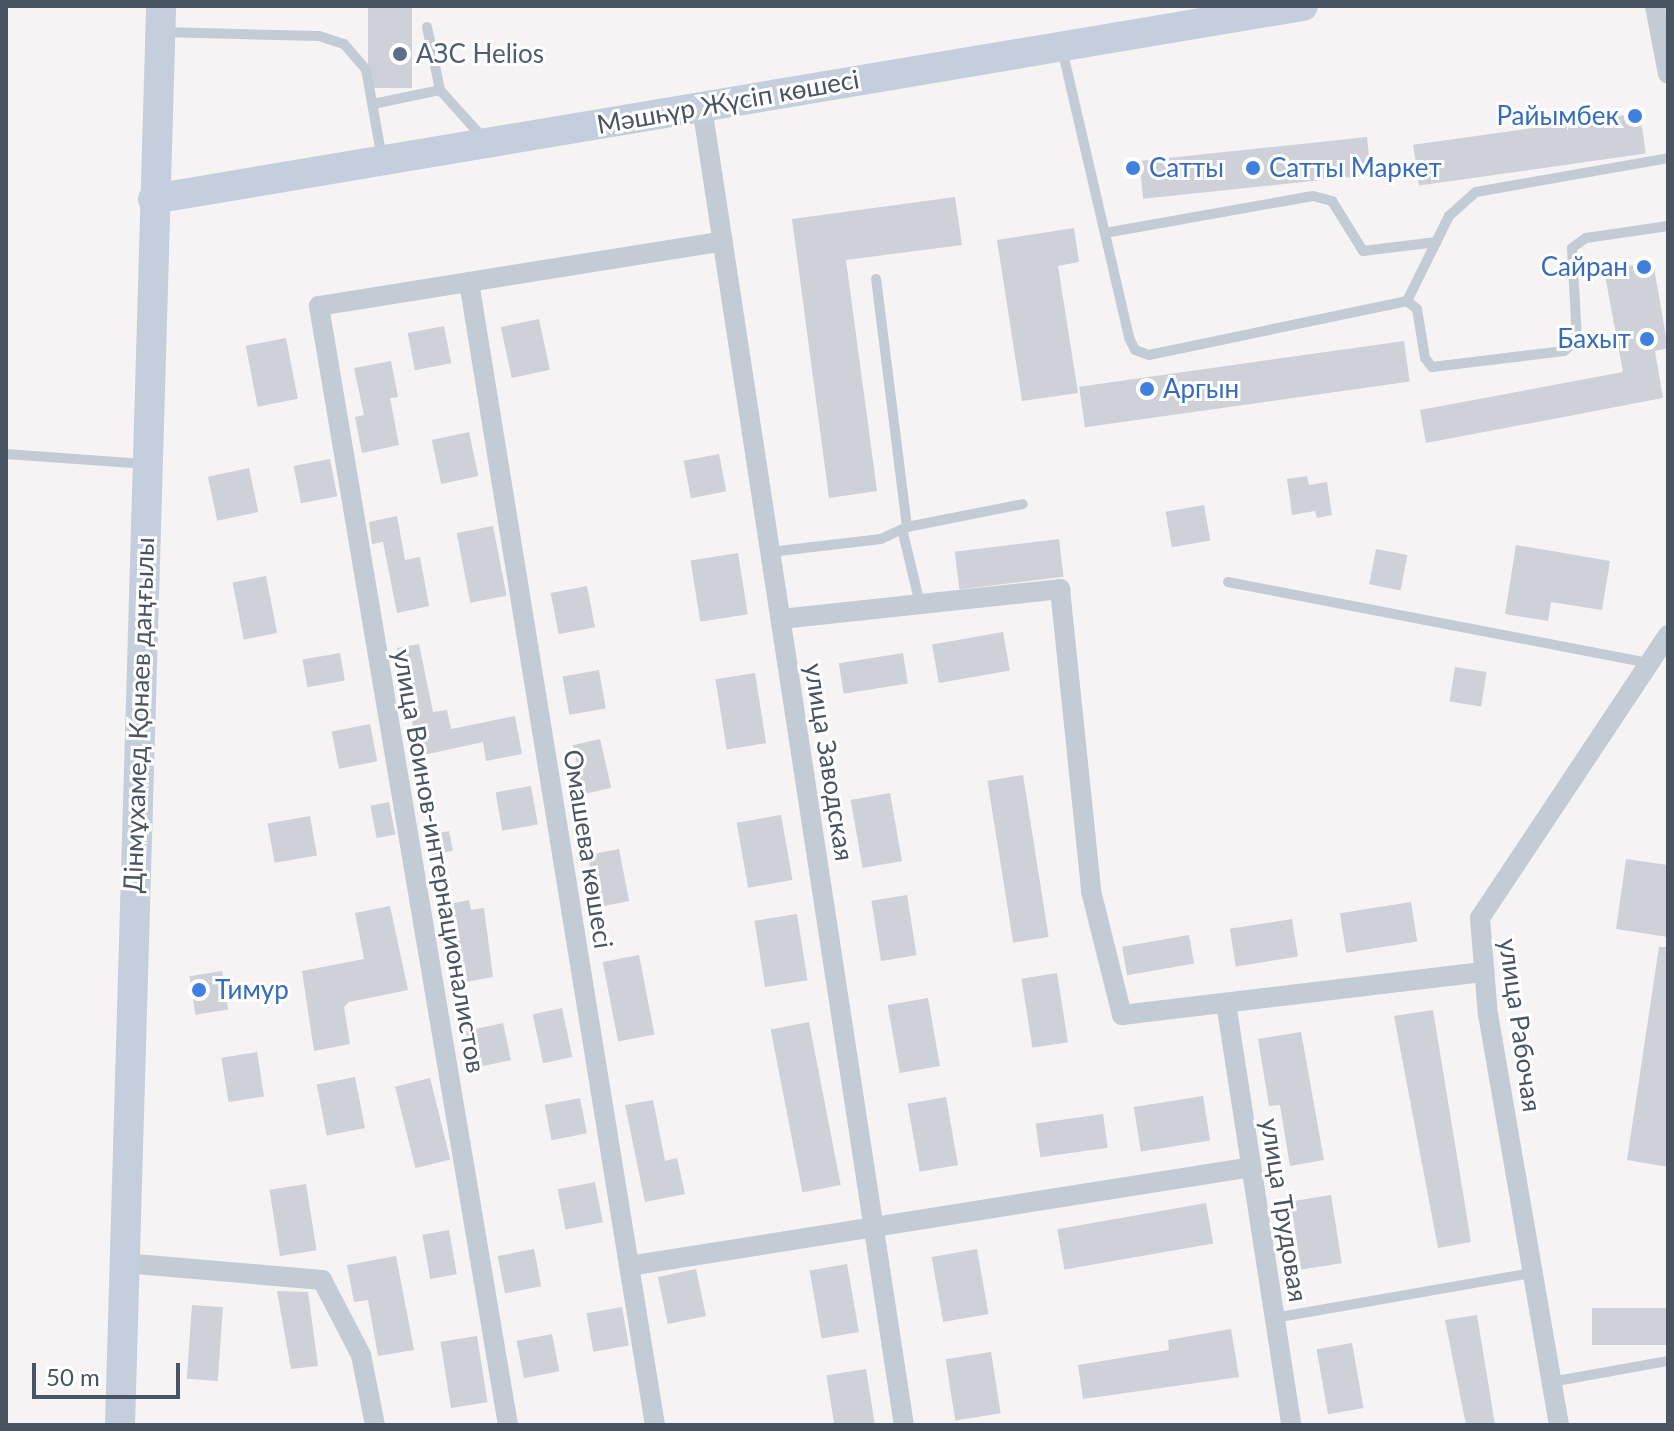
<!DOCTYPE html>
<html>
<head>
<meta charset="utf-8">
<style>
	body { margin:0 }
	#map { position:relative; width:1674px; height:1431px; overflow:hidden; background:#f5f3f3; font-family:Lato,sans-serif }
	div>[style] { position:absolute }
	.building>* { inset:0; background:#cfd1d8; transform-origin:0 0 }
	.lane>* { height:10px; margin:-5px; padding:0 5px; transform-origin:5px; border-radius:5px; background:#c3ccd5 }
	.street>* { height:20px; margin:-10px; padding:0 10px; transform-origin:10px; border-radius:10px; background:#c3ccd5 }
	.secondary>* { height:30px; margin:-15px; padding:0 15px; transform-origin:15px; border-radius:15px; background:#c5cedc }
	.dots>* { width:22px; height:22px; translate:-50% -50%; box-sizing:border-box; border:4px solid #fff; border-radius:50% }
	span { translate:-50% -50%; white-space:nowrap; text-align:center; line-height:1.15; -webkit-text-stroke:6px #fff; paint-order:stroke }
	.service-label { font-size:26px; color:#4e5e75 }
	.left { translate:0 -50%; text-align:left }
	.street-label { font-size:26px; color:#495462 }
	.shop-label { font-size:26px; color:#366cbe }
	.right { translate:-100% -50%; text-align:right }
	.frame { position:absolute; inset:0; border:8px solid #495462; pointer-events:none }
	.scale { position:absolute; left:32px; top:1363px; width:148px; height:36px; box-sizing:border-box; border:4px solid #495462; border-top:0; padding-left:10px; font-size:24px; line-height:28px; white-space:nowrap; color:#495462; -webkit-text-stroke:6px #fff; paint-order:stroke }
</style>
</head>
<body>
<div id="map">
	<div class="building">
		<div style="left:368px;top:6px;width:44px;height:82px"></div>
		<div style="left:1640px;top:113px;width:41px;height:229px;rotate:82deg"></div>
		<div style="left:1367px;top:137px;width:38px;height:229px;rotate:84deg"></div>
		<div style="clip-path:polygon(955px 197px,962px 245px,846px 260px,877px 491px,829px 498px,792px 219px)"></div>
		<div style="clip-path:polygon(1074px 228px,1079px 262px,1058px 266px,1078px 393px,1022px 401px,997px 240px)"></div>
		<div style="clip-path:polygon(1653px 262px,1668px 348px,1655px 351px,1663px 398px,1426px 443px,1420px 410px,1623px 372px,1604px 270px)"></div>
		<div style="left:539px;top:319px;width:52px;height:39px;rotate:78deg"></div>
		<div style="left:444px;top:326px;width:38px;height:37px;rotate:79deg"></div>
		<div style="left:286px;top:338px;width:62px;height:41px;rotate:79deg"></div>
		<div style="left:1404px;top:341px;width:41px;height:328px;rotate:82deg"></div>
		<div style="clip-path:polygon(391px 361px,398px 397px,390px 398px,399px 445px,362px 453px,355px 417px,364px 415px,354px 368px)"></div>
		<div style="left:469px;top:432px;width:45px;height:38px;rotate:78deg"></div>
		<div style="left:719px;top:454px;width:38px;height:36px;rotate:79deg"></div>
		<div style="left:330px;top:459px;width:38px;height:37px;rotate:79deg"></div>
		<div style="left:249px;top:468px;width:45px;height:42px;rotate:78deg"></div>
		<div style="clip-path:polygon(1307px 476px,1309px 485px,1327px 482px,1332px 515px,1317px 518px,1315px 511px,1292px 515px,1287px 479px)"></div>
		<div style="left:1204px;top:505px;width:36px;height:39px;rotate:80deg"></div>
		<div style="clip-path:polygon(397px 516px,405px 560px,420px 557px,429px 606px,397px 613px,383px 542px,372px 544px,369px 522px)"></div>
		<div style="left:493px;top:526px;width:71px;height:37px;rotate:79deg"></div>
		<div style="left:1059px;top:539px;width:38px;height:105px;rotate:83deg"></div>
		<div style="clip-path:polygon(1516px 545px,1610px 561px,1602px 610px,1551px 602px,1548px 621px,1505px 614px)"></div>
		<div style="left:1376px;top:549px;width:32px;height:36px;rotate:11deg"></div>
		<div style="left:738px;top:553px;width:62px;height:48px;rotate:81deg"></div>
		<div style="left:266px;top:576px;width:58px;height:34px;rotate:79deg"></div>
		<div style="left:587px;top:586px;width:42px;height:37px;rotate:79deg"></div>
		<div style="left:1003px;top:632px;width:39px;height:72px;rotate:80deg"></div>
		<div style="clip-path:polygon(419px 644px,433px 712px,447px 710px,451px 729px,515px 716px,522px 754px,486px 761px,483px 742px,419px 756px,397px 648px)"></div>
		<div style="left:340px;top:653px;width:28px;height:38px;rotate:80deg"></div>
		<div style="left:903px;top:653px;width:31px;height:65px;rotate:81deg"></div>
		<div style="left:1455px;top:667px;width:32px;height:35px;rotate:9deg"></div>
		<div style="left:599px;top:670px;width:39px;height:37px;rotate:80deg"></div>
		<div style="left:755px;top:673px;width:71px;height:40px;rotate:81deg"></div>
		<div style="left:370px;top:724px;width:38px;height:39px;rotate:79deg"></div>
		<div style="left:600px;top:739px;width:50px;height:28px;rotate:77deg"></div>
		<div style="left:1023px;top:775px;width:164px;height:36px;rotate:81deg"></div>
		<div style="left:531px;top:786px;width:39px;height:36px;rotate:80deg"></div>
		<div style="left:890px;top:793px;width:69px;height:40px;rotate:80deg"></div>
		<div style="left:389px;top:802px;width:33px;height:19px;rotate:79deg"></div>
		<div style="left:781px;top:815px;width:66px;height:45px;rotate:80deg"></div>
		<div style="left:310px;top:816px;width:40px;height:43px;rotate:80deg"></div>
		<div style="left:449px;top:831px;width:20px;height:22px;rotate:79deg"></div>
		<div style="left:619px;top:849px;width:53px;height:32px;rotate:79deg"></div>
		<div style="clip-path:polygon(1626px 859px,1668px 865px,1668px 937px,1616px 929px)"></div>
		<div style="left:907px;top:895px;width:61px;height:36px;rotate:81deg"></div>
		<div style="clip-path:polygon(469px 900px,471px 910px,484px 908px,493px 977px,455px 984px,439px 906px)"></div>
		<div style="left:1411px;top:902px;width:40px;height:72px;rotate:81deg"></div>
		<div style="clip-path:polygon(390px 906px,408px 990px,349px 1002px,344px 1007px,350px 1044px,314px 1051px,302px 971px,364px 959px,355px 913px)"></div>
		<div style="left:797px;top:914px;width:67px;height:43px;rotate:81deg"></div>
		<div style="left:1292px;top:919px;width:38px;height:63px;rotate:81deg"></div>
		<div style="left:1189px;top:935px;width:29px;height:68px;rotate:80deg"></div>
		<div style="clip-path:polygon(1659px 947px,1668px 947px,1668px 1167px,1627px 1160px)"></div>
		<div style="left:639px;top:955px;width:81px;height:37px;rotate:79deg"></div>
		<div style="left:222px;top:971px;width:39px;height:33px;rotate:81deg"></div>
		<div style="left:1057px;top:973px;width:70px;height:36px;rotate:81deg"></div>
		<div style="left:928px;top:998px;width:69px;height:41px;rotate:80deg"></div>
		<div style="left:562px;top:1008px;width:50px;height:30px;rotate:78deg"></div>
		<div style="clip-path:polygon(1433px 1010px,1471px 1242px,1438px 1248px,1394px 1016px)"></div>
		<div style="left:809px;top:1022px;width:166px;height:39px;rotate:79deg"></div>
		<div style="left:503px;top:1023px;width:38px;height:38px;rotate:78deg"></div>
		<div style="clip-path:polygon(1301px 1032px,1324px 1160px,1290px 1166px,1280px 1105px,1269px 1106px,1258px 1039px)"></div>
		<div style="left:257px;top:1052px;width:45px;height:36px;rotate:81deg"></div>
		<div style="left:355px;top:1077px;width:52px;height:39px;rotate:79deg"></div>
		<div style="left:430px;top:1078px;width:84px;height:36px;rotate:76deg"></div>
		<div style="left:1203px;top:1096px;width:45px;height:70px;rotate:81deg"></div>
		<div style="left:946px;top:1097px;width:69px;height:39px;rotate:80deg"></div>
		<div style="left:580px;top:1098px;width:36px;height:36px;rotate:79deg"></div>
		<div style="clip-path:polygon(653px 1100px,665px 1161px,677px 1158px,685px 1194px,645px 1202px,625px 1105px)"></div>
		<div style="left:1103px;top:1114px;width:34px;height:68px;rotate:82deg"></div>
		<div style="left:595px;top:1182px;width:41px;height:38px;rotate:79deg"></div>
		<div style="left:306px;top:1184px;width:67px;height:37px;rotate:81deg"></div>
		<div style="left:1331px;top:1195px;width:69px;height:41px;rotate:81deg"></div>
		<div style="left:1206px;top:1203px;width:41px;height:151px;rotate:80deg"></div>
		<div style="left:449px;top:1230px;width:45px;height:27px;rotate:80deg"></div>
		<div style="left:534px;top:1249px;width:38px;height:37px;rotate:79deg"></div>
		<div style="left:977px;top:1249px;width:66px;height:46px;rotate:80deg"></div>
		<div style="clip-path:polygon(396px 1256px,414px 1350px,378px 1356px,368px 1300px,354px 1302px,347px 1265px)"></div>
		<div style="left:847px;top:1264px;width:69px;height:38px;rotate:80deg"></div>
		<div style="left:696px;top:1269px;width:48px;height:39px;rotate:78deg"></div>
		<div style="clip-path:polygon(277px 1291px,308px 1292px,318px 1366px,291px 1369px)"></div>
		<div style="left:192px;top:1305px;width:31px;height:74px;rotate:4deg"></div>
		<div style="left:622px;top:1307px;width:39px;height:36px;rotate:80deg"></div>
		<div style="left:1668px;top:1308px;width:37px;height:76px;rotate:90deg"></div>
		<div style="clip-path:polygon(1477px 1315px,1495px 1425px,1466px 1425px,1445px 1320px)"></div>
		<div style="clip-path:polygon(1231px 1329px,1239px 1377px,1083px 1399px,1078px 1365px,1169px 1350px,1168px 1340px)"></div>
		<div style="left:552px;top:1334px;width:38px;height:36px;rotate:79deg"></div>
		<div style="left:477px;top:1336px;width:67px;height:37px;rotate:81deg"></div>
		<div style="left:1352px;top:1343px;width:66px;height:36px;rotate:80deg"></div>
		<div style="left:991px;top:1352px;width:62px;height:46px;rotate:81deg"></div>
		<div style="left:866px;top:1369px;width:57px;height:40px;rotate:81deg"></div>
	</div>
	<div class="lane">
		<div style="left:427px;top:27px;width:64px;rotate:78.3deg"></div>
		<div style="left:440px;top:90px;width:64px;rotate:48.1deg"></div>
		<div style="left:162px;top:32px;width:157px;rotate:1.5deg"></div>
		<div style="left:319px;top:36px;width:26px;rotate:18deg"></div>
		<div style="left:344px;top:44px;width:33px;rotate:49deg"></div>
		<div style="left:366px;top:69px;width:91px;rotate:79.9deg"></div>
		<div style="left:1062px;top:49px;width:297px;rotate:76.9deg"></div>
		<div style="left:1129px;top:338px;width:13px;rotate:63deg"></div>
		<div style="left:1135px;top:350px;width:15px;rotate:20deg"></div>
		<div style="left:1149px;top:355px;width:264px;rotate:-11.8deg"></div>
		<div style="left:1407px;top:301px;width:13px;rotate:39deg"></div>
		<div style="left:1417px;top:309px;width:50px;rotate:80.7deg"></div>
		<div style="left:1425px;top:358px;width:11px;rotate:52deg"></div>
		<div style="left:1432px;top:367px;width:133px;rotate:-6.9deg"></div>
		<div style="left:1564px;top:351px;width:17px;rotate:-40deg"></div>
		<div style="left:1577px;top:340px;width:92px;rotate:-93.1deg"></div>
		<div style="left:1572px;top:248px;width:17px;rotate:-36deg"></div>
		<div style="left:1586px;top:238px;width:83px;rotate:-8.3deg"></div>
		<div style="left:373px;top:104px;width:68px;rotate:-11.8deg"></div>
		<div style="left:1105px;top:233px;width:211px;rotate:-10.1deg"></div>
		<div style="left:1313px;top:196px;width:20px;rotate:15deg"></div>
		<div style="left:1332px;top:201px;width:59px;rotate:58.2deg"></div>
		<div style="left:1363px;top:251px;width:74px;rotate:-7deg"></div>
		<div style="left:1407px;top:301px;width:95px;rotate:-63.7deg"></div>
		<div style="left:1449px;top:216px;width:36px;rotate:-42deg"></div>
		<div style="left:1476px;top:192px;width:195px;rotate:-10deg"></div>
		<div style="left:6px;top:454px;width:138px;rotate:4.1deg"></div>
		<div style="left:907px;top:527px;width:118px;rotate:-11.2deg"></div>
		<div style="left:903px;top:533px;width:73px;rotate:76.5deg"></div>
		<div style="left:770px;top:552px;width:112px;rotate:-6.7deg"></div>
		<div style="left:881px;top:539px;width:29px;rotate:-25deg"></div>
		<div style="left:907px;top:527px;width:250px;rotate:-97.1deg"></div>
		<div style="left:1228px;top:582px;width:429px;rotate:10.9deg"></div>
		<div style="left:1274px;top:1318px;width:262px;rotate:-9.9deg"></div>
		<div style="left:1551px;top:1382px;width:119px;rotate:-10.2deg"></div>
	</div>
	<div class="street">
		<div style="left:1655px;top:6px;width:69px;rotate:79.2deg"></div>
		<div style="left:702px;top:107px;width:1333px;rotate:81.29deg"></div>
		<div style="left:469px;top:282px;width:1158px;rotate:80.76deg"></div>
		<div style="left:781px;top:619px;width:281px;rotate:-6.1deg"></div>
		<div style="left:1060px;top:589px;width:304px;rotate:84.1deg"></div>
		<div style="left:1091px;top:891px;width:128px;rotate:76deg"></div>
		<div style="left:1122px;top:1015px;width:365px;rotate:-6.8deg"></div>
		<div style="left:1226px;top:1003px;width:427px;rotate:81.2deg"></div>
		<div style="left:124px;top:1263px;width:199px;rotate:4.9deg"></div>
		<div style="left:322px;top:1280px;width:85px;rotate:62.5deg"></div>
		<div style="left:361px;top:1355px;width:71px;rotate:78.7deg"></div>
		<div style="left:629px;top:1266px;width:630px;rotate:-9.04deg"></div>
		<div style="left:508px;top:1425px;width:1135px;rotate:-99.59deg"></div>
		<div style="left:319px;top:306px;width:409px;rotate:-9.1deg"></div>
		<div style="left:1559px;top:1425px;width:415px;rotate:-99.8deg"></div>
		<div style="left:1488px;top:1016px;width:98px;rotate:-94.7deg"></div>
		<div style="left:1480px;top:918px;width:340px;rotate:-56.4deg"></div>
	</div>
	<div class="secondary">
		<div style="left:153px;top:199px;width:1166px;rotate:-9.53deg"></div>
		<div style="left:120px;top:1425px;width:1420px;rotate:-88.34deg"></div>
	</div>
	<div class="dots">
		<div style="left:400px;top:54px;background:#5c6f8a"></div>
		<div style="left:1635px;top:116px;background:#3f7fe0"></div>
		<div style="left:1133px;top:168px;background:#3f7fe0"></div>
		<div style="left:1253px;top:168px;background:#3f7fe0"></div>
		<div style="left:1644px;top:267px;background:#3f7fe0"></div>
		<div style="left:1647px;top:339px;background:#3f7fe0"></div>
		<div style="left:1147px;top:389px;background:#3f7fe0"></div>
		<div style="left:199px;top:990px;background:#3f7fe0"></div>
	</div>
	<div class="service-label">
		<span class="left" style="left:416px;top:54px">АЗС Helios</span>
	</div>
	<div class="street-label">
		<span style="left:728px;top:102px;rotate:-10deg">Мәшһүр Жүсіп көшесі</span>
		<span style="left:139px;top:715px;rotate:-88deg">Дінмұхамед Қонаев даңғылы</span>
		<span style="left:829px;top:762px;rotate:81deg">улица Заводская</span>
		<span style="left:588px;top:849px;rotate:81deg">Омашева көшесі</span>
		<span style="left:439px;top:861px;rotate:80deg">улица Воинов-интернационалистов</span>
		<span style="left:1520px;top:1025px;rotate:82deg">улица Рабочая</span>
		<span style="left:1284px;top:1210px;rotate:81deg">улица Трудовая</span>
	</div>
	<div class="shop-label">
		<span class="right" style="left:1619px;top:116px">Райымбек</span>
		<span class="left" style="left:1149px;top:168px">Сатты</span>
		<span class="left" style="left:1269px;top:168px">Сатты Маркет</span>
		<span class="right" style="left:1628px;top:267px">Сайран</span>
		<span class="right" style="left:1631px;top:339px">Бахыт</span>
		<span class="left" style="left:1163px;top:389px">Аргын</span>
		<span class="left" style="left:215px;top:990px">Тимур</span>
	</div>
	<div class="frame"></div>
	<div class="scale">50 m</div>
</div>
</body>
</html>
